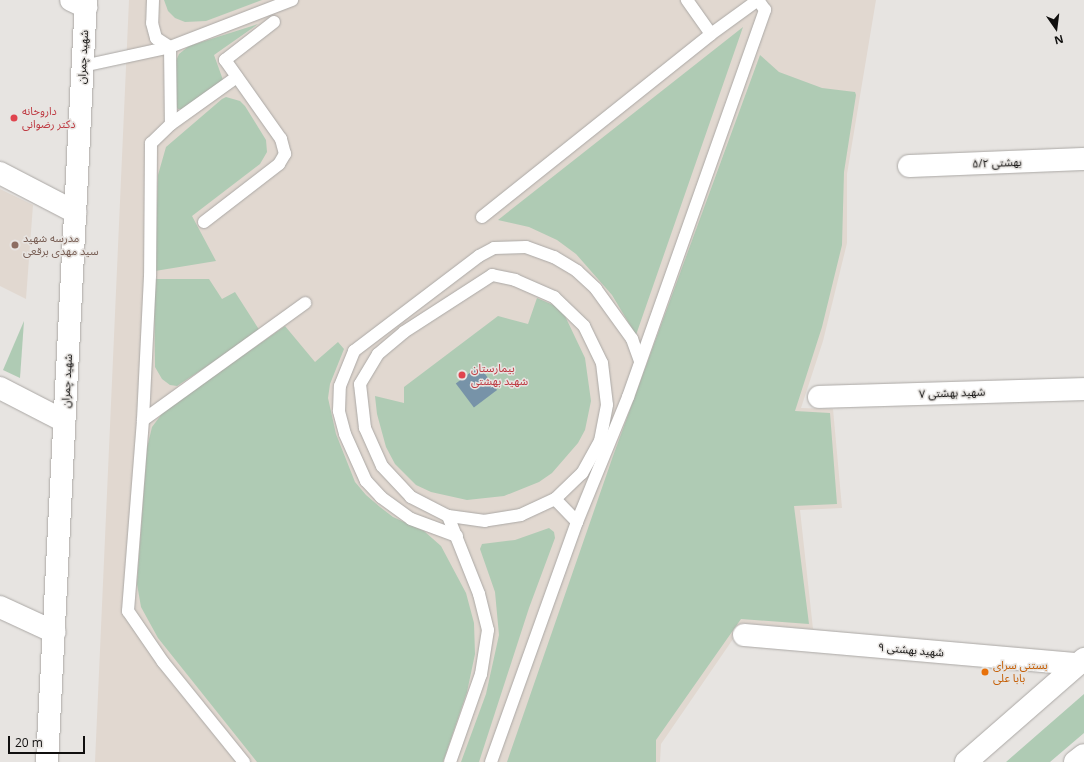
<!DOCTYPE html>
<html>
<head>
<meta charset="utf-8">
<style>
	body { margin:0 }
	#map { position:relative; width:1084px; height:762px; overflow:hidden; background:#e7e4e1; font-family:"Open Sans","Noto Sans Arabic",sans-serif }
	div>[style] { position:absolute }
	.built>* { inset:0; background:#e1d8d0 }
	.green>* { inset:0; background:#afcbb4 }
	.water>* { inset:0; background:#7793a8; transform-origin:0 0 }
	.roads { filter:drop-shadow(0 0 1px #aba8a5) drop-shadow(0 0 1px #aba8a5) }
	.service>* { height:12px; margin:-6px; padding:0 6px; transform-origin:6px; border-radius:6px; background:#fff }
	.minor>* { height:22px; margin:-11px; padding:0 11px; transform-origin:11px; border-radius:11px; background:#fff }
	.tertiary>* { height:22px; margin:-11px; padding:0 11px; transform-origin:11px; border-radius:11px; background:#fff }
	.secondary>* { height:22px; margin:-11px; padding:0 11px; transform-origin:11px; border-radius:11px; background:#fff }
	.dots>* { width:11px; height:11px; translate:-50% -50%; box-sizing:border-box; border:2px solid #e7e4e1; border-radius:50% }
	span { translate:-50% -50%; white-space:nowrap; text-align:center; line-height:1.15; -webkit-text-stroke:3px #e7e4e1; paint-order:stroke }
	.street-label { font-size:11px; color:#100f0e }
	.health-label { font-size:11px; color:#be3a42 }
	.left { translate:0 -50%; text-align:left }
	.education-label { font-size:11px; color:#785e54 }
	.food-label { font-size:11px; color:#c56008 }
	.north { position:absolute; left:1036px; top:8px; width:40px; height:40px; -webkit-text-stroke:3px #e7e4e1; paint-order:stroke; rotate:166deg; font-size:11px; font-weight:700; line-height:16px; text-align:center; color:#100f0e }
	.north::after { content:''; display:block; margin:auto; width:14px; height:18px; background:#100f0e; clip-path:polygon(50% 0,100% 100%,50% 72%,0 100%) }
	.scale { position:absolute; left:8px; top:736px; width:77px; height:18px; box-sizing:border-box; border:2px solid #100f0e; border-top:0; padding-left:5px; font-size:12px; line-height:14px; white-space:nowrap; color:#100f0e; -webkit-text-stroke:3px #e7e4e1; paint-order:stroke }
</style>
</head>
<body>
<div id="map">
	<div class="built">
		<div style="clip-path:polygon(129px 0,876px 0,847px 174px,847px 243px,823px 341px,801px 408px,833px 409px,842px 508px,800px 510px,813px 629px,744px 623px,661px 744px,660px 762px,95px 762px)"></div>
		<div style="clip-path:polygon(0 189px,33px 205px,26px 299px,0 286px)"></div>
	</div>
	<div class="green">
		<div style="clip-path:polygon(164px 0,262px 0,206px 21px,185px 22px,175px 18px,168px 11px)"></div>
		<div style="clip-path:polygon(258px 24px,214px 55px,223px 80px,184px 109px,178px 109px,174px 104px,176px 61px,179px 54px,189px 46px)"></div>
		<div style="clip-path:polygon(743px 27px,636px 335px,612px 295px,576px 254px,557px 240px,529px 227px,498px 220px)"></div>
		<div style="clip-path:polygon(760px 55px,779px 72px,822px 88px,855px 92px,856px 95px,844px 172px,842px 245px,822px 327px,795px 411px,830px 413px,837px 504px,794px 506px,809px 624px,741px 619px,656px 740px,656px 762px,507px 762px,613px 456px)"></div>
		<div style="clip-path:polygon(226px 97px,240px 101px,245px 106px,266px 140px,267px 152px,260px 164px,192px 216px,216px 261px,155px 271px,158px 175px,166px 147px,222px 99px)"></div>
		<div style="clip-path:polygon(154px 279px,209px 279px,222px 299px,235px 292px,260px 331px,177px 386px,170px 385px,162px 379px,155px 367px)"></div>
		<div style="clip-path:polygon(537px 298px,558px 307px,565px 316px,585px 358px,591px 401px,585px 430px,578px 443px,552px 473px,539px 482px,504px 496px,467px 500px,431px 492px,416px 485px,395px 464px,386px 447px,377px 414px,375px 396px,404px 403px,404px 387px,498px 316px,528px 324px)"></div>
		<div style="clip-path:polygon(24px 321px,20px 378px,3px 370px)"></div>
		<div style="clip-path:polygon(285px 326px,315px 362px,338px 342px,344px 349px,330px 384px,328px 398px,336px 434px,355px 482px,366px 495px,380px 507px,393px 517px,424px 531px,441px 546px,466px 593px,474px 623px,475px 654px,467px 692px,443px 762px,257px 762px,158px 638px,141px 607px,137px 584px,147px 448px,152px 427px,164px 411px)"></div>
		<div style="clip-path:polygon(549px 528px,554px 532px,555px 538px,529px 608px,479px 762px,461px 762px,486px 694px,499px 635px,495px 592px,480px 549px,482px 544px,515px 540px)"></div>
		<div style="clip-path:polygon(1084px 694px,1084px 733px,1057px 756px,1050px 762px,1006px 762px)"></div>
	</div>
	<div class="water">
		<div style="left:479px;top:366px;width:30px;height:29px;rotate:53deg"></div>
	</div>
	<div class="roads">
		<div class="service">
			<div style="left:153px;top:0;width:23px;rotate:92deg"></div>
			<div style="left:152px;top:23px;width:16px;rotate:75deg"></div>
			<div style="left:156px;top:38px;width:17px;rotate:33deg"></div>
			<div style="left:170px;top:47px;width:131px;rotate:-21.1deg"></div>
			<div style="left:711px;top:34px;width:58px;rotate:-35.9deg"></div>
			<div style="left:83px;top:66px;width:89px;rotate:-12.3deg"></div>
			<div style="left:170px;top:47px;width:77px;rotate:89.3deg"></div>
			<div style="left:171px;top:124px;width:28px;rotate:136deg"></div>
			<div style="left:151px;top:143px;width:133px;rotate:90.4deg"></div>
			<div style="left:150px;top:276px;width:144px;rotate:92.8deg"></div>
			<div style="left:143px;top:420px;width:192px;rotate:94.5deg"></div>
			<div style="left:128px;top:611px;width:62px;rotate:55.5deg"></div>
			<div style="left:163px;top:662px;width:129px;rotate:51deg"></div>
			<div style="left:171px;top:124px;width:81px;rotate:-35.5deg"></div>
			<div style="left:482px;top:217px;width:293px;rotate:-38.6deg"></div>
			<div style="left:711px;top:34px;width:42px;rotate:-125.2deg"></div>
			<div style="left:204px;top:222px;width:95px;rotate:-37.7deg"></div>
			<div style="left:279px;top:164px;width:12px;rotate:-59deg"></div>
			<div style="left:285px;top:154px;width:16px;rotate:-105deg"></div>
			<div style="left:281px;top:139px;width:97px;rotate:-125.3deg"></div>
			<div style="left:225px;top:60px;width:62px;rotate:-37.8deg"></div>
			<div style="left:492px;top:275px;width:24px;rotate:12deg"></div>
			<div style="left:515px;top:280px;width:43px;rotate:23.6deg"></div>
			<div style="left:554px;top:297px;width:42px;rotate:44deg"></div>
			<div style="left:584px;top:326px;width:41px;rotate:64.1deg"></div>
			<div style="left:602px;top:363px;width:42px;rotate:83.2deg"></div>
			<div style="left:607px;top:405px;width:37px;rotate:101deg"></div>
			<div style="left:600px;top:441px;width:37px;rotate:119deg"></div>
			<div style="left:582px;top:473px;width:37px;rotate:136deg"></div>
			<div style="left:555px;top:499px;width:38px;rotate:155deg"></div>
			<div style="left:521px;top:515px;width:36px;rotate:171deg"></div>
			<div style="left:485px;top:521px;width:37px;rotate:-172deg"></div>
			<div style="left:448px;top:516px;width:42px;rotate:-152.8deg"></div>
			<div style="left:411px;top:497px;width:42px;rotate:-133.1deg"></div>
			<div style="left:382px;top:466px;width:42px;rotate:-114.1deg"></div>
			<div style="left:365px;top:428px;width:44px;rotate:-96.5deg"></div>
			<div style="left:360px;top:384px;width:35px;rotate:-59deg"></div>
			<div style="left:378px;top:354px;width:34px;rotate:-40deg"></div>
			<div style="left:404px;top:332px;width:105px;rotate:-32.9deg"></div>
			<div style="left:143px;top:420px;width:200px;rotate:-35.8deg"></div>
			<div style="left:555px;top:499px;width:32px;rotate:46deg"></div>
			<div style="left:448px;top:516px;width:84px;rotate:68.3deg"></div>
			<div style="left:479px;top:594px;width:37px;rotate:76deg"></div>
			<div style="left:488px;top:630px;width:45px;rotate:99deg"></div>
			<div style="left:481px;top:674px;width:93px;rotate:109.4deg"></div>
			<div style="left:457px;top:536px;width:49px;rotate:-159.7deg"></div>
			<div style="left:411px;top:519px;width:37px;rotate:-144deg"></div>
			<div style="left:381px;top:497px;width:22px;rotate:-133deg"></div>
			<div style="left:366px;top:481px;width:51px;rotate:-114.1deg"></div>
			<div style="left:345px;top:434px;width:24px;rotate:-105deg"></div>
			<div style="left:339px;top:411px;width:25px;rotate:-88deg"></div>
			<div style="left:340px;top:386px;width:38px;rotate:-68deg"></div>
			<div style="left:354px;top:351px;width:157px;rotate:-37.2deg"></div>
			<div style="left:479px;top:256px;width:17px;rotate:-28deg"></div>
			<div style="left:494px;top:248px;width:32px;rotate:-2deg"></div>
			<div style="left:526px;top:247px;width:30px;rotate:20deg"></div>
			<div style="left:554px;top:257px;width:27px;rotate:31deg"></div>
			<div style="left:577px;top:271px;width:26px;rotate:43deg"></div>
			<div style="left:596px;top:289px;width:62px;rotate:54.2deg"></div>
			<div style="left:632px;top:339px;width:23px;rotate:70deg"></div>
			<div style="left:491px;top:762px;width:255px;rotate:-70.3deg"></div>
			<div style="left:577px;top:522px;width:135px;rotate:-67.8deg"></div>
			<div style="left:628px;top:397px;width:411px;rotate:-70.5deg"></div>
			<div style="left:765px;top:10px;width:12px;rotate:-125deg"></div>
		</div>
		<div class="minor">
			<div style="left:71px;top:0;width:17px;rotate:25deg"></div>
			<div style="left:909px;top:166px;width:175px;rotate:-2.3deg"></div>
			<div style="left:0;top:173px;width:85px;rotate:27.5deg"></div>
			<div style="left:0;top:388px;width:72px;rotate:27.3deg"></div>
			<div style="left:819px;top:397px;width:265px;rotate:-1.7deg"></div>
			<div style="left:0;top:607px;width:60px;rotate:24.8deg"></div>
			<div style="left:744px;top:635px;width:335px;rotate:5deg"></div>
		</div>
		<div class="tertiary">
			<div style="left:47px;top:762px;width:763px;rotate:-87.07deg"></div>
		</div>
		<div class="secondary">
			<div style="left:966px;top:762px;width:157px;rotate:-41.1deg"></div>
			<div style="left:1075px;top:762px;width:11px;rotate:-38deg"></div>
		</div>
	</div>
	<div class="dots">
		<div style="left:14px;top:118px;background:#e0444e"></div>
		<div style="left:15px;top:245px;background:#8d6e63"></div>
		<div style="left:462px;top:375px;background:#e0444e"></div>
		<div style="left:985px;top:672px;background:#e8710a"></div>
	</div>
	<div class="street-label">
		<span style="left:83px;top:57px;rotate:-87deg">شهید چمران</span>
		<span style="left:997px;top:163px;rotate:-2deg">بهشتی ۵/۲</span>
		<span style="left:67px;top:381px;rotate:-87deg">شهید چمران</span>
		<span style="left:952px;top:393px;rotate:-2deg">شهید بهشتی ۷</span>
		<span style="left:911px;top:650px;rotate:5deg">شهید بهشتی ۹</span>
	</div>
	<div class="health-label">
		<span class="left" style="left:22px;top:118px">داروخانه<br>دکتر رضوانی</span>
		<span class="left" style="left:471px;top:375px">بیمارستان<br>شهید بهشتی</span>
	</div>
	<div class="education-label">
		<span class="left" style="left:23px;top:245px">مدرسه شهید<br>سید مهدی برقعی</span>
	</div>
	<div class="food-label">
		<span class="left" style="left:993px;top:672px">بستنی سرای<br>بابا علی</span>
	</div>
	<div class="north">N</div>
	<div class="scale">20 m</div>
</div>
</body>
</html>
